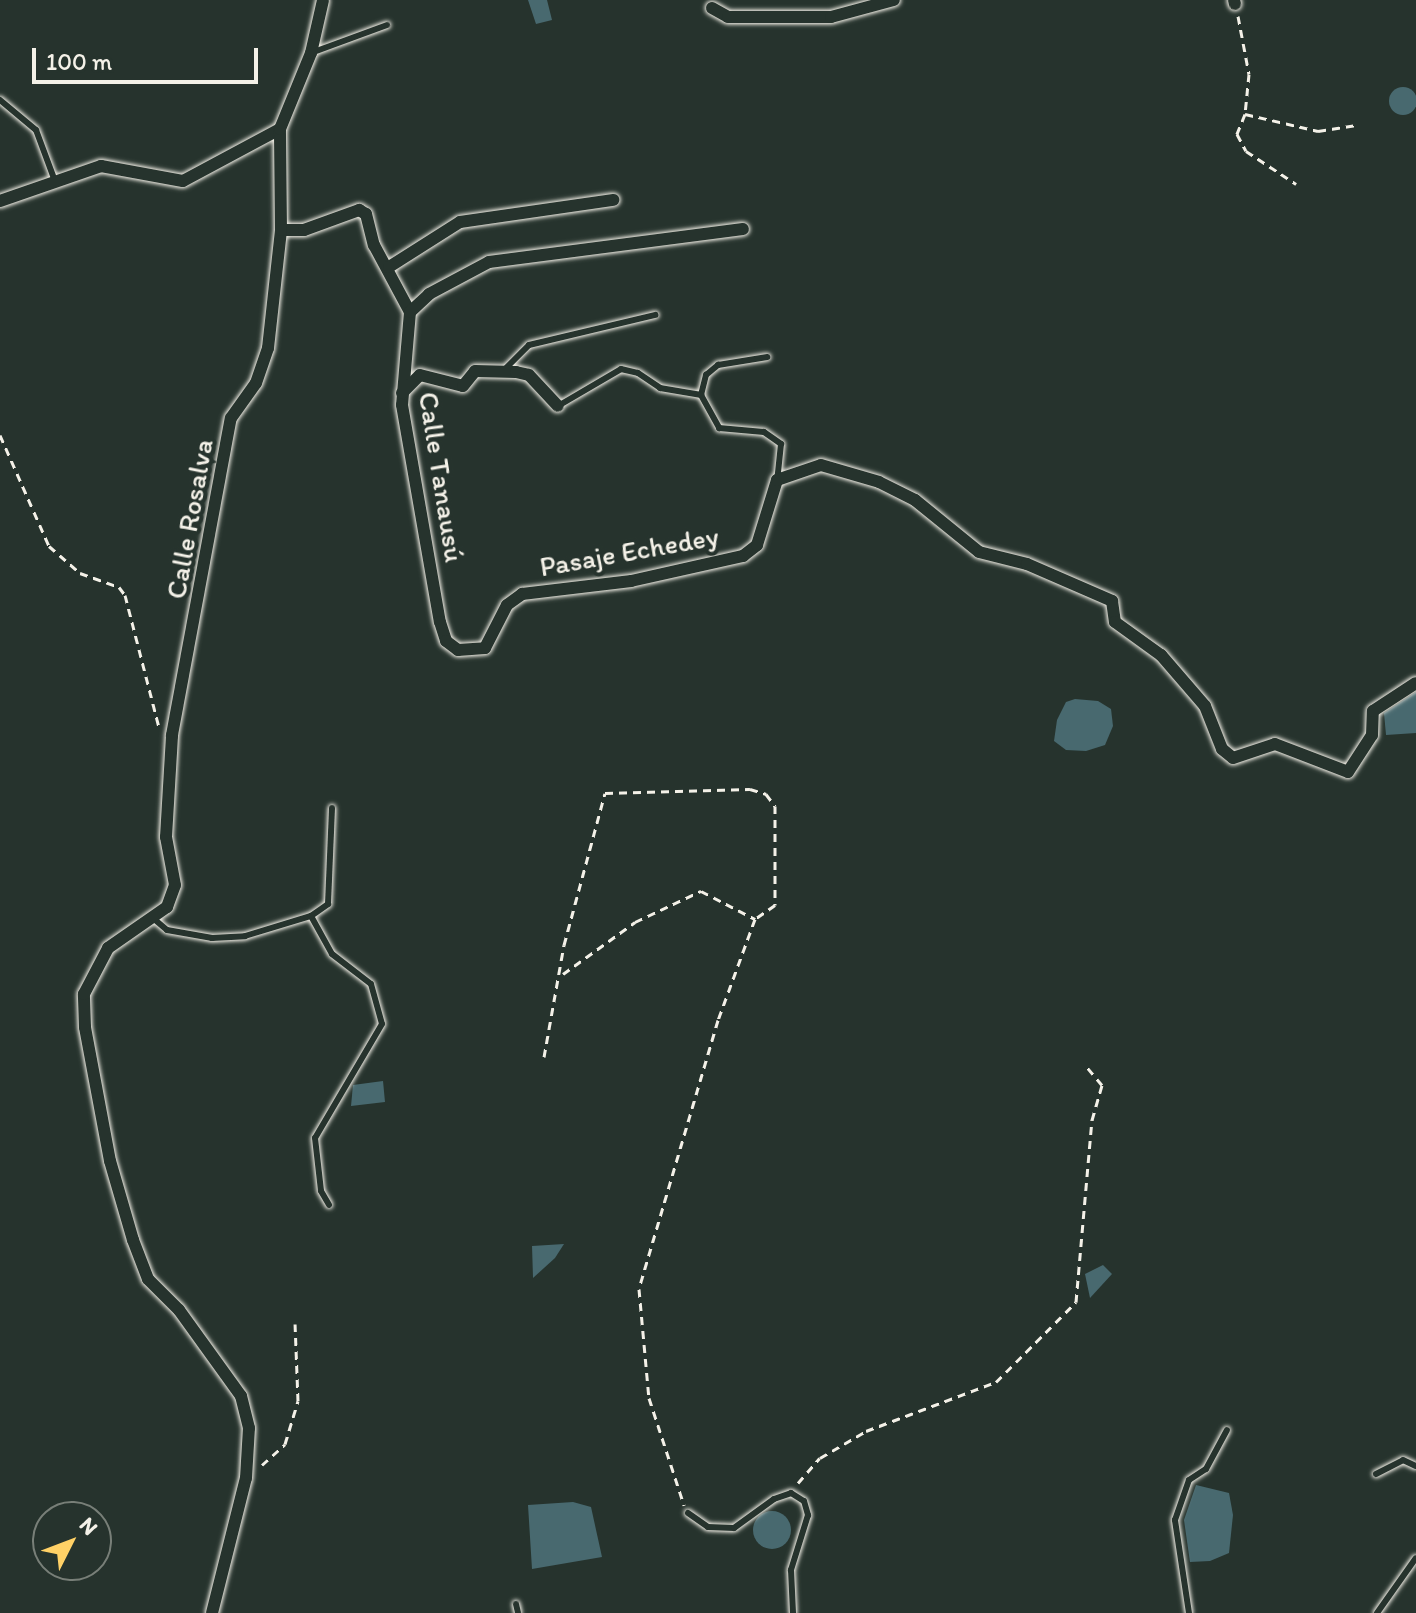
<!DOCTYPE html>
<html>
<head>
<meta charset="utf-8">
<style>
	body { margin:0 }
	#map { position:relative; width:1416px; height:1613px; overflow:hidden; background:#26332d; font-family:Itim,sans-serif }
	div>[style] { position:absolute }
	.water>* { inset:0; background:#48696f }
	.round { border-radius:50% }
	.path>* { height:3px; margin-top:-1.5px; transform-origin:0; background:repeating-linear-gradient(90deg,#f4f1e8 0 8px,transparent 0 14px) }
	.roads { filter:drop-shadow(0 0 2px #f4f1e8) drop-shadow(0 0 2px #f4f1e8) }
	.lane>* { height:6px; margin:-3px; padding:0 3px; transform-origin:3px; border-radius:3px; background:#26332d }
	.street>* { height:12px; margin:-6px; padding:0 6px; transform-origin:6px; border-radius:6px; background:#26332d }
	span { translate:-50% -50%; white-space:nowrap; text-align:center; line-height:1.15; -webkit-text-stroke:8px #26332d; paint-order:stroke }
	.street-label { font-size:28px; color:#f4f1e8 }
	.north { position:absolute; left:32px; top:1501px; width:80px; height:80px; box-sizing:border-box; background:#26332d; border:2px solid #787f78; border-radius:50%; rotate:48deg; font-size:22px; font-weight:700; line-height:32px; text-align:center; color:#f4f1e8 }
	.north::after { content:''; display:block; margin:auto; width:28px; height:36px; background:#ffd166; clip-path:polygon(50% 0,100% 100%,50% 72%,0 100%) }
	.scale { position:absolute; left:32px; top:48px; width:226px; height:36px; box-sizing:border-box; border:4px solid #f4f1e8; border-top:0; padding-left:10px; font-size:24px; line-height:28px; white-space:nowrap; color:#f4f1e8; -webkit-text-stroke:6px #26332d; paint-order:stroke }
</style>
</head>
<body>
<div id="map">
	<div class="water">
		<div style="clip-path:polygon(528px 0,547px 0,552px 20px,536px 24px)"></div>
		<div class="round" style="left:1389px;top:87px;width:28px;height:28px"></div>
		<div style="clip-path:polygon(1416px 692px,1416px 733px,1386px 735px,1384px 713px)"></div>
		<div style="clip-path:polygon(1075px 699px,1098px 701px,1111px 709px,1113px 726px,1105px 745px,1086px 751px,1066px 750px,1054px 741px,1057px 720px,1066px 702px)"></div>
		<div style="clip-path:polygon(383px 1081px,385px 1102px,351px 1106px,353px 1085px)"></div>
		<div style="clip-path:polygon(564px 1244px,555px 1258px,533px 1278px,532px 1246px)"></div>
		<div style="clip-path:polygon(1103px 1265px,1112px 1274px,1090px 1298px,1085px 1274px)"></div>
		<div style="clip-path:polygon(1196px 1485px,1229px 1493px,1233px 1515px,1229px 1553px,1210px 1561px,1190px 1562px,1184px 1520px)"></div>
		<div style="clip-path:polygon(573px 1502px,591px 1507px,602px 1557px,532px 1569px,528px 1505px)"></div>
		<div class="round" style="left:753px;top:1511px;width:38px;height:38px"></div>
	</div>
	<div class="path">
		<div style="left:1238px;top:16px;width:59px;rotate:79.3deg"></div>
		<div style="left:1249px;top:74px;width:40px;rotate:95.7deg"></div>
		<div style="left:1245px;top:114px;width:22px;rotate:112deg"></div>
		<div style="left:1237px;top:134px;width:19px;rotate:62deg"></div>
		<div style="left:1246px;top:151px;width:60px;rotate:33.4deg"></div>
		<div style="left:1245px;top:114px;width:75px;rotate:13.1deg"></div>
		<div style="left:1318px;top:131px;width:39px;rotate:-9deg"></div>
		<div style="left:0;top:435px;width:121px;rotate:66.2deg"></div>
		<div style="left:49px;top:546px;width:41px;rotate:41.1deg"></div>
		<div style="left:80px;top:573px;width:41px;rotate:19.7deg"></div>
		<div style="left:119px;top:587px;width:10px;rotate:53deg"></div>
		<div style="left:125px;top:595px;width:136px;rotate:75.6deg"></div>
		<div style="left:563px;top:974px;width:89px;rotate:-35.8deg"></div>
		<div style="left:635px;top:922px;width:73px;rotate:-25.2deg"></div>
		<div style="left:701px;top:891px;width:61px;rotate:27.4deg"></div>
		<div style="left:544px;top:1057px;width:114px;rotate:-79.9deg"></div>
		<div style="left:564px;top:945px;width:157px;rotate:-74.9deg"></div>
		<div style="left:605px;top:793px;width:145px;rotate:-1.6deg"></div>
		<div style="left:750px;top:789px;width:17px;rotate:17deg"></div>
		<div style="left:766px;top:794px;width:15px;rotate:53deg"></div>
		<div style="left:775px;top:806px;width:99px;rotate:90deg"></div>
		<div style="left:775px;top:905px;width:24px;rotate:145deg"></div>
		<div style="left:755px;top:919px;width:108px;rotate:110.1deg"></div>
		<div style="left:718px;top:1020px;width:280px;rotate:106.4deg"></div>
		<div style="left:639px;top:1289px;width:109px;rotate:84.8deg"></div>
		<div style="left:649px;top:1398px;width:113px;rotate:71.9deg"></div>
		<div style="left:262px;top:1465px;width:31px;rotate:-42deg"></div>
		<div style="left:285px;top:1444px;width:45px;rotate:-73.2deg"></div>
		<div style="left:298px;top:1401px;width:77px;rotate:-92.2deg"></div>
		<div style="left:798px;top:1483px;width:33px;rotate:-49deg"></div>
		<div style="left:820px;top:1458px;width:53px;rotate:-30.4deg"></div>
		<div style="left:866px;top:1431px;width:139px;rotate:-20.7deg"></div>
		<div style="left:996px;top:1382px;width:113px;rotate:-45deg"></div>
		<div style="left:1076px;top:1302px;width:183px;rotate:-85deg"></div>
		<div style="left:1092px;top:1120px;width:36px;rotate:-74deg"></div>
		<div style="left:1102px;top:1085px;width:25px;rotate:-130deg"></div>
	</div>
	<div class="roads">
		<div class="lane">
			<div style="left:311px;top:53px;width:81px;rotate:-20.2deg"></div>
			<div style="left:0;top:100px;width:47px;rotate:39.8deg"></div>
			<div style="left:36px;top:130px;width:54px;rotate:69.6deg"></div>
			<div style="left:502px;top:372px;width:38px;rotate:-45deg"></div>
			<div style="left:529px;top:345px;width:130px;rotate:-13.4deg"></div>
			<div style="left:701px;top:395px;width:21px;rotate:-76deg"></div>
			<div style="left:706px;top:375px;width:16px;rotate:-40deg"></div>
			<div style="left:718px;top:365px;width:50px;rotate:-9.3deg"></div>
			<div style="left:558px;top:406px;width:73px;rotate:-30.4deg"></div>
			<div style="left:621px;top:369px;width:17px;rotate:13deg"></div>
			<div style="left:638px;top:373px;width:27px;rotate:34deg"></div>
			<div style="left:660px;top:388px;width:42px;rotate:9.7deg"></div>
			<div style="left:701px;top:395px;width:38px;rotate:61deg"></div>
			<div style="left:719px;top:428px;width:45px;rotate:5.1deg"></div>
			<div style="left:764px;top:432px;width:21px;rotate:35deg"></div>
			<div style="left:781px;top:444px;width:36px;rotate:96deg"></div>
			<div style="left:311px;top:916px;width:43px;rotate:61.1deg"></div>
			<div style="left:332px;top:954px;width:49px;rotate:37.6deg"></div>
			<div style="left:371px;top:984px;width:41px;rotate:74.6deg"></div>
			<div style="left:382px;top:1024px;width:132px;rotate:120.4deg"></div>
			<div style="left:315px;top:1138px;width:53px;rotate:83.5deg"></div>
			<div style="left:321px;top:1191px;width:16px;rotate:60deg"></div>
			<div style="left:154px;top:919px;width:17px;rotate:40deg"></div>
			<div style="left:167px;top:930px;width:46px;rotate:10.1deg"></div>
			<div style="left:212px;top:938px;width:33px;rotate:-3deg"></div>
			<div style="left:245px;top:936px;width:69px;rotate:-16.9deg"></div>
			<div style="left:311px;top:916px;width:21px;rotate:-35deg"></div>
			<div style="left:328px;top:904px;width:96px;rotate:-87.6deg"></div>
			<div style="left:1376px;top:1474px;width:30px;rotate:-27deg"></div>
			<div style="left:1403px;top:1460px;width:14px;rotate:25deg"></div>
			<div style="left:688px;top:1513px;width:24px;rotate:35deg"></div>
			<div style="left:708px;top:1527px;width:26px;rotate:2deg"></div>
			<div style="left:734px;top:1528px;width:49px;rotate:-35.9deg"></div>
			<div style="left:774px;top:1499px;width:18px;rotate:-19deg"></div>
			<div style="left:791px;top:1493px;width:15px;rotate:32deg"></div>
			<div style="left:804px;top:1501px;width:15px;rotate:74deg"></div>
			<div style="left:808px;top:1515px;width:58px;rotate:107.2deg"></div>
			<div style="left:791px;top:1570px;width:43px;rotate:87.3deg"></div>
			<div style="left:516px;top:1604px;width:9px;rotate:77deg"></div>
			<div style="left:1189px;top:1613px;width:94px;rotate:-98.6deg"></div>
			<div style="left:1175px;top:1520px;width:42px;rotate:-70.7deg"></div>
			<div style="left:1189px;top:1480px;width:20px;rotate:-33deg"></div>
			<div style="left:1206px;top:1469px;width:44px;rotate:-61.7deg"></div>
			<div style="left:1377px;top:1613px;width:67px;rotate:-54.7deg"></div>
		</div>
		<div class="street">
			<div style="left:1234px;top:0;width:4px;rotate:76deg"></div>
			<div style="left:712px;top:8px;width:18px;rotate:29deg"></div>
			<div style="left:728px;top:17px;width:103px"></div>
			<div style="left:831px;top:17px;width:65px;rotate:-15.1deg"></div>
			<div style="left:0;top:201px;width:107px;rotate:-19.1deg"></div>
			<div style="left:101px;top:166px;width:83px;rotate:10.4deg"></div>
			<div style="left:183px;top:181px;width:110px;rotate:-28.2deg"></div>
			<div style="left:281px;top:230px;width:23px"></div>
			<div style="left:304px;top:230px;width:59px;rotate:-20deg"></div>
			<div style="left:359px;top:210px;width:8px;rotate:30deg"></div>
			<div style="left:366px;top:214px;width:32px;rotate:76deg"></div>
			<div style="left:374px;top:245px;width:76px;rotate:61.8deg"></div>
			<div style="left:410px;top:312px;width:93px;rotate:94.9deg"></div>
			<div style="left:402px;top:405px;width:220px;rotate:80.1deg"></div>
			<div style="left:440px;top:622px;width:20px;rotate:72deg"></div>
			<div style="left:446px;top:641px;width:15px;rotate:37deg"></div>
			<div style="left:458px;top:650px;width:27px;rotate:-4deg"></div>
			<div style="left:485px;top:648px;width:48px;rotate:-62.9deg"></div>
			<div style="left:507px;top:605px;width:19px;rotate:-36deg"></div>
			<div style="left:522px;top:594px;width:110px;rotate:-6.8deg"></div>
			<div style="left:631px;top:581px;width:115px;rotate:-12.6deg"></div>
			<div style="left:743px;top:556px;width:18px;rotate:-38deg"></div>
			<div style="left:757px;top:545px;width:68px;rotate:-72.9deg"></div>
			<div style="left:777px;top:480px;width:46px;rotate:-18.8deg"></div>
			<div style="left:821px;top:465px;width:60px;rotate:16.3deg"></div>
			<div style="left:879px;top:482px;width:40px;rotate:26.6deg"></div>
			<div style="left:915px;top:500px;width:82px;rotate:39.1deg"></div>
			<div style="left:979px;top:552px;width:49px;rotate:14deg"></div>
			<div style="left:1027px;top:564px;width:93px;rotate:23.5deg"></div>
			<div style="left:1112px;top:601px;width:21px;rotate:82deg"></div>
			<div style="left:1115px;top:622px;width:57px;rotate:35.7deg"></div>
			<div style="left:1161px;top:655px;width:67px;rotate:49.2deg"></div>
			<div style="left:1205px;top:706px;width:46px;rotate:68.4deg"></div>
			<div style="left:1222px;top:749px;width:14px;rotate:39deg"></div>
			<div style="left:1233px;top:758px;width:44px;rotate:-18.4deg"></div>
			<div style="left:1275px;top:744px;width:78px;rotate:21deg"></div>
			<div style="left:1348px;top:772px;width:44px;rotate:-57deg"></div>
			<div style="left:1372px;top:735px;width:24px;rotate:-88deg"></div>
			<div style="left:1373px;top:711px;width:51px;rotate:-33.1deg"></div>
			<div style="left:389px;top:267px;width:84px;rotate:-32.4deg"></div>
			<div style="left:460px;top:222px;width:155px;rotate:-8.2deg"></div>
			<div style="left:410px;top:312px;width:26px;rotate:-43deg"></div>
			<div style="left:429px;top:294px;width:68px;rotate:-28.1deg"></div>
			<div style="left:489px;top:262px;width:256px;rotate:-7.4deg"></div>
			<div style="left:402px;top:393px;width:25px;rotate:-45deg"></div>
			<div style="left:420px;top:375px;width:44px;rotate:14.3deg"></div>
			<div style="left:463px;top:386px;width:19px;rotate:-51deg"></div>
			<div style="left:475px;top:371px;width:41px;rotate:1.4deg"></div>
			<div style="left:516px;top:372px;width:13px;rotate:13deg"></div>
			<div style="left:529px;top:375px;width:42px;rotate:46.9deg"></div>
			<div style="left:212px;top:1613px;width:139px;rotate:-75.9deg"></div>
			<div style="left:246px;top:1478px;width:50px;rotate:-86.6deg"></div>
			<div style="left:249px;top:1428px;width:33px;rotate:-104deg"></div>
			<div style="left:241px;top:1396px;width:106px;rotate:-125.8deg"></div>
			<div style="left:179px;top:1310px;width:44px;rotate:-135deg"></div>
			<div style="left:148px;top:1279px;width:42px;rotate:-111deg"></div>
			<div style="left:133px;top:1240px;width:82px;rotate:-106.2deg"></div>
			<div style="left:110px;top:1161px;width:136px;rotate:-100.6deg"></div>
			<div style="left:85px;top:1027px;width:33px;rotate:-92deg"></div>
			<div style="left:84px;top:994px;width:52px;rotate:-62.4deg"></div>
			<div style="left:108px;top:948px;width:72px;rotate:-34.8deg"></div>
			<div style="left:167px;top:907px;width:23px;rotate:-70deg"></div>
			<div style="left:175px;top:885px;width:49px;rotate:-100.6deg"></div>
			<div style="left:166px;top:837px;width:102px;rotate:-86.6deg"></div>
			<div style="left:172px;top:735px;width:322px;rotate:-79.5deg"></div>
			<div style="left:231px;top:418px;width:43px;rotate:-54.5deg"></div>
			<div style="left:256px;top:383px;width:37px;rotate:-71deg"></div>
			<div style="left:268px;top:348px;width:119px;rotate:-83.7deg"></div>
			<div style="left:281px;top:230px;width:101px;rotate:-90.6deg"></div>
			<div style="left:280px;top:129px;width:82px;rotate:-67.8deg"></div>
			<div style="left:311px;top:53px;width:54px;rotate:-77.2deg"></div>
		</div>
	</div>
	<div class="street-label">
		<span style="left:442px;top:477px;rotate:81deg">Calle Tanausú</span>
		<span style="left:189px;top:519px;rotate:-80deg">Calle Rosalva</span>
		<span style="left:629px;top:551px;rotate:-10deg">Pasaje Echedey</span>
	</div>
	<div class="north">N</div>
	<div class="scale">100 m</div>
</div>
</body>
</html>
